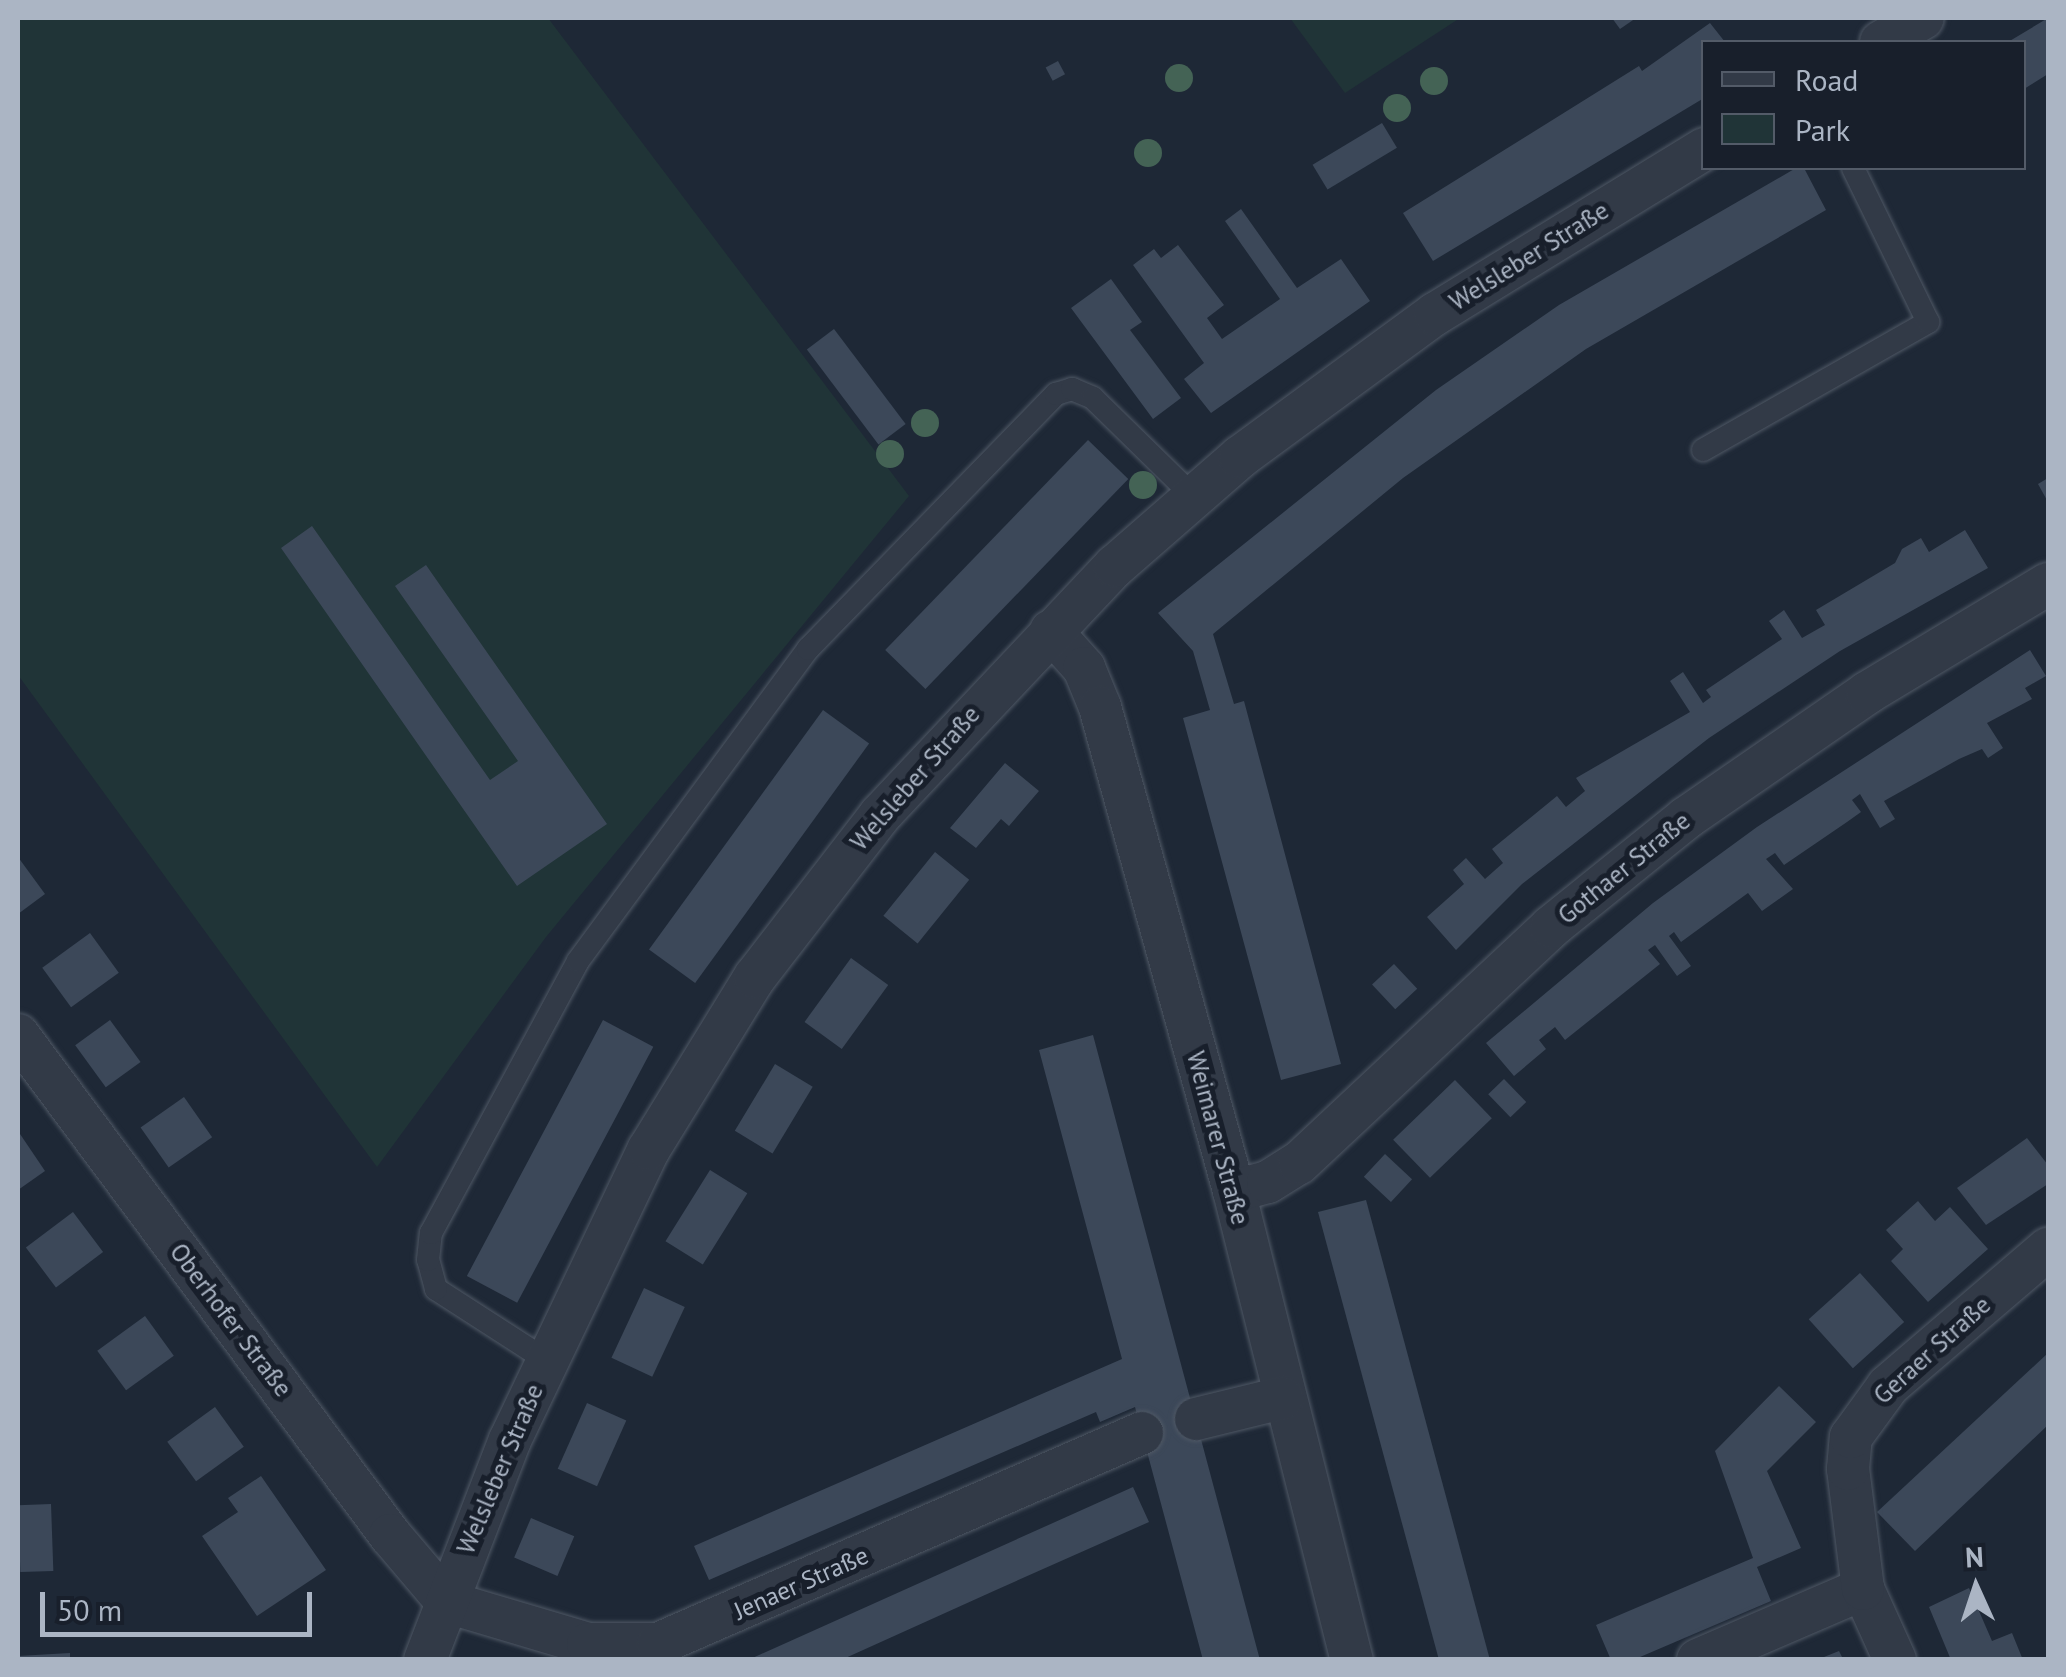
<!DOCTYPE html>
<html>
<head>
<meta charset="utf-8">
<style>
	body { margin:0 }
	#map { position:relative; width:2066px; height:1677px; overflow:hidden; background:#1e2836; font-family:"PT Sans",sans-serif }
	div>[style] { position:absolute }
	.green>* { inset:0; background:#203437 }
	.building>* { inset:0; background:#3c4859; transform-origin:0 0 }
	.roads { filter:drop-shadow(0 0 2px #4f5865) drop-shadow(0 0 2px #4f5865) }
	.lane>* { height:22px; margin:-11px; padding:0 11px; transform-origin:11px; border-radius:11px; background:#323a47 }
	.street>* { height:42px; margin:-21px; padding:0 21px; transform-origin:21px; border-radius:21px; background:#323a47 }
	.trees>* { width:28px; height:28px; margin:-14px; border-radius:50%; background:#446355 }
	span { translate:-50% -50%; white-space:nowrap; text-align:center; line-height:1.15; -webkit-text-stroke:10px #181f2b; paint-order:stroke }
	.street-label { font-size:25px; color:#abb5c4 }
	.frame { position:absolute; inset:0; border:20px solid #abb5c4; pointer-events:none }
	.legend { position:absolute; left:1701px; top:40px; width:325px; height:130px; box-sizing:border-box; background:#181f2b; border:2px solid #535b68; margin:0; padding:12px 18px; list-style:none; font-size:30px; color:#abb5c4 }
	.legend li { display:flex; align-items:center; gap:20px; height:50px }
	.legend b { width:50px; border:2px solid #535b68 }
	.north { position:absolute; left:1926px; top:1537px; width:100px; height:100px; -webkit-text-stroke:8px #181f2b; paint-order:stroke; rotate:357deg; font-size:28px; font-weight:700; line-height:40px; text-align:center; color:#abb5c4 }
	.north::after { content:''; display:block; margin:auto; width:35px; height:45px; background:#abb5c4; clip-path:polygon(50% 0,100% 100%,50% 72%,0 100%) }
	.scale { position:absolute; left:40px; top:1592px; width:272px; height:45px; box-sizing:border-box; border:5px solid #abb5c4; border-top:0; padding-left:12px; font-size:30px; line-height:35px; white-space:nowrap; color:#abb5c4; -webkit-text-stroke:8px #181f2b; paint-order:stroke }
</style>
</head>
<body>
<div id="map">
	<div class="green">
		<div style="clip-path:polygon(18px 18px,548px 18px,909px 496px,546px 937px,377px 1167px,18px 675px)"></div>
		<div style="clip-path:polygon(1290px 18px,1460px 18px,1345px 93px)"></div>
	</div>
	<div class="building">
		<div style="clip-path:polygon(1612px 18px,1636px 18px,1620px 29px)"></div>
		<div style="clip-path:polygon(2048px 18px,2048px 74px,2024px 89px,2024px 42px,2008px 42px)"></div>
		<div style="clip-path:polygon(1710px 23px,1725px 42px,1704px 42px,1704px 98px,1433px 261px,1403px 213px,1639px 66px,1642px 71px)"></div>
		<div style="left:1058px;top:61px;width:15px;height:14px;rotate:62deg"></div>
		<div style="left:1382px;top:123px;width:29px;height:81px;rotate:59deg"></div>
		<div style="clip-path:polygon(1796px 168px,1804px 168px,1826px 210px,1586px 349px,1403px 478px,1213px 634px,1234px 704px,1244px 701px,1341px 1064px,1281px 1080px,1183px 718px,1210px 710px,1193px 651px,1158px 613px,1436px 390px,1559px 305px)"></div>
		<div style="clip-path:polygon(1241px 209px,1297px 288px,1341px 259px,1370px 301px,1211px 413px,1184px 379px,1204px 363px,1133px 265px,1154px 249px,1161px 258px,1178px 245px,1224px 305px,1207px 318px,1222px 339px,1280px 299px,1225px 221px)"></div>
		<div style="clip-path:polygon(1111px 279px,1142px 322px,1130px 330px,1181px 398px,1153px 419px,1071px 308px)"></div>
		<div style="left:834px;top:329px;width:119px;height:34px;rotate:53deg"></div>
		<div style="left:1088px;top:440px;width:56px;height:292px;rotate:44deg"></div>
		<div style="clip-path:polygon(2048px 478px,2048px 502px,2038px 484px)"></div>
		<div style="clip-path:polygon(312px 526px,490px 780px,518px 761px,395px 586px,426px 565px,607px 824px,517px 886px,281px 548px)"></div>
		<div style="clip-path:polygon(1965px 530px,1988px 568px,1840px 651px,1709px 738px,1522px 884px,1456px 950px,1427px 917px,1464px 884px,1453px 870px,1466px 858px,1485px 879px,1503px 863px,1492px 849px,1557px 796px,1566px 807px,1585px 791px,1576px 778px,1690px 712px,1670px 681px,1683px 672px,1703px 703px,1711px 697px,1706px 690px,1782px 639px,1769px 621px,1784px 610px,1802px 638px,1825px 625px,1816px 610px,1895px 563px,1902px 549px,1921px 538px,1929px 552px)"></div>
		<div style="clip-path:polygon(2030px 650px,2046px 676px,2025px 688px,2032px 699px,1987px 723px,2003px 748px,1988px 758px,1982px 749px,1959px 759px,1884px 801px,1895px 819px,1880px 828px,1860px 794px,1852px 800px,1861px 812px,1847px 822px,1784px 865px,1775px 853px,1766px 859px,1793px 889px,1762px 911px,1748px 893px,1681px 942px,1674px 932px,1669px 936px,1691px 966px,1677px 976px,1655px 945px,1648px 950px,1660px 964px,1565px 1040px,1555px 1027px,1539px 1040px,1546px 1049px,1514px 1076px,1486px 1043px,1653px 903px,1757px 827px)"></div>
		<div style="left:823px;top:710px;width:57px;height:296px;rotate:36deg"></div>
		<div style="clip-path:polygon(1005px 763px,1039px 791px,1009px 826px,1001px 819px,976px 848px,950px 828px)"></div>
		<div style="left:935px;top:852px;width:44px;height:82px;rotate:39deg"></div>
		<div style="clip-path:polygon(18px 857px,45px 894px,18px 914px)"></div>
		<div style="left:90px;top:933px;width:49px;height:59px;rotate:54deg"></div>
		<div style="left:851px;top:958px;width:46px;height:79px;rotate:36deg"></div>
		<div style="left:1394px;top:964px;width:34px;height:30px;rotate:47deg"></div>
		<div style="left:110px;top:1020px;width:52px;height:43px;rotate:54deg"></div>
		<div style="left:603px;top:1020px;width:57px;height:290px;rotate:28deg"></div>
		<div style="clip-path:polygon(1093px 1035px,1260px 1660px,1203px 1660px,1135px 1407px,1100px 1422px,1096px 1412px,709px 1580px,694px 1546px,1122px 1359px,1039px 1050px)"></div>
		<div style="left:775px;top:1064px;width:44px;height:78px;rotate:31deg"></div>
		<div style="left:1504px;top:1079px;width:32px;height:22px;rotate:46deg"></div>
		<div style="left:1455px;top:1080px;width:53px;height:86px;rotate:46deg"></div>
		<div style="left:184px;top:1097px;width:49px;height:53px;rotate:55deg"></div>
		<div style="clip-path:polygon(18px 1131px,45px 1171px,18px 1190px)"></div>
		<div style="clip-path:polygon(2027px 1138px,2048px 1165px,2048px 1184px,1986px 1225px,1957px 1188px)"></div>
		<div style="left:1385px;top:1154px;width:37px;height:31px;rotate:43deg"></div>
		<div style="left:710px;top:1170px;width:44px;height:84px;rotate:32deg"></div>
		<div style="clip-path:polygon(1366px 1200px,1441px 1478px,1490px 1660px,1439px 1660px,1393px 1490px,1318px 1212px)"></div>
		<div style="clip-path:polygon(1918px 1201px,1935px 1221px,1950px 1207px,1988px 1249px,1928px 1302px,1891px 1261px,1903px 1249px,1886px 1230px)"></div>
		<div style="left:73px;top:1212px;width:50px;height:59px;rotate:53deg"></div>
		<div style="left:1860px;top:1273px;width:66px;height:69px;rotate:48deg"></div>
		<div style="left:644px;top:1288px;width:45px;height:77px;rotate:25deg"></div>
		<div style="left:145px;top:1316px;width:49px;height:59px;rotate:54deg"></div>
		<div style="clip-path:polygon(2048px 1353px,2048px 1425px,1915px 1551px,1877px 1512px)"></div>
		<div style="clip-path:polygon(1779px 1386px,1816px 1422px,1767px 1471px,1801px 1548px,1757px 1567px,1771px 1601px,1633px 1660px,1611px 1660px,1596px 1625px,1753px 1558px,1715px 1451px)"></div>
		<div style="left:587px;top:1403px;width:43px;height:72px;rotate:24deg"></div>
		<div style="left:215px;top:1407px;width:49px;height:59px;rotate:54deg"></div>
		<div style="clip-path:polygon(261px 1476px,326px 1570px,257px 1616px,202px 1536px,238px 1512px,228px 1498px)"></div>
		<div style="clip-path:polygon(1133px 1487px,1149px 1522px,996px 1590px,841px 1660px,748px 1660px)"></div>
		<div style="left:51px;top:1504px;width:67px;height:33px;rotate:88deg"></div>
		<div style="left:531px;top:1518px;width:47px;height:43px;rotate:23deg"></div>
		<div style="clip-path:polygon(1969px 1588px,1992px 1641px,2012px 1633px,2023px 1660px,1951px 1660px,1929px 1607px)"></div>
		<div style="clip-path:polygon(1839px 1651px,1843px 1659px,1819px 1659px)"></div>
		<div style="clip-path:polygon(70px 1653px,70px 1660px,18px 1660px,18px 1656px)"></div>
	</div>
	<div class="roads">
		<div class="lane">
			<div style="left:1703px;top:450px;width:259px;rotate:-29.6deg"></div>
			<div style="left:1928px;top:322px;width:171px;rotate:-116deg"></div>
			<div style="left:546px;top:1360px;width:131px;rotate:-147.2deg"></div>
			<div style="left:436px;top:1289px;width:30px;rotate:-105deg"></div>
			<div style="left:428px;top:1260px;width:27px;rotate:-84deg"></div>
			<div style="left:431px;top:1233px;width:309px;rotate:-61.6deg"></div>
			<div style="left:578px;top:961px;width:388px;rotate:-53.6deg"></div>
			<div style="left:808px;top:649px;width:356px;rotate:-45.8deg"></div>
			<div style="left:1056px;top:394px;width:17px;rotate:-17deg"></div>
			<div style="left:1072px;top:389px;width:23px;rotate:23deg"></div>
			<div style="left:1093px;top:398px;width:140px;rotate:44.4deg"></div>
		</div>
		<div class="street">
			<div style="left:1881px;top:42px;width:48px;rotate:-29.7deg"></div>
			<div style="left:1051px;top:631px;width:50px;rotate:48.3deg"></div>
			<div style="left:1084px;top:668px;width:42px;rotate:67.7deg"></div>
			<div style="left:1100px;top:707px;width:502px;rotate:74.52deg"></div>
			<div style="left:1234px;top:1191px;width:484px;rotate:75.9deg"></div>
			<div style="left:18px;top:1035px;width:623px;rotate:53.35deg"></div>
			<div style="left:390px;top:1535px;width:88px;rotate:49.6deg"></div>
			<div style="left:447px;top:1602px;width:147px;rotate:16.6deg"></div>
			<div style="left:588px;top:1644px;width:70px"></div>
			<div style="left:658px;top:1644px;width:528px;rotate:-23.55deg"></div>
			<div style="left:1234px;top:1191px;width:35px;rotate:-15deg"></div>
			<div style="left:1268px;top:1182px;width:36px;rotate:-32deg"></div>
			<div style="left:1299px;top:1163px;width:345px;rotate:-43.1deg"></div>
			<div style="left:1551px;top:927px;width:174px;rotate:-38.9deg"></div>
			<div style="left:1686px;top:818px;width:220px;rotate:-34.6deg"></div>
			<div style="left:1867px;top:693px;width:211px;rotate:-31.1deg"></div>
			<div style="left:1196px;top:1419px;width:89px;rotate:-13.7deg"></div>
			<div style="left:425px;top:1660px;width:236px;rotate:-68.9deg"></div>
			<div style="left:510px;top:1440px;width:322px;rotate:-64.5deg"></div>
			<div style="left:649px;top:1149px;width:202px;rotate:-58.4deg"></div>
			<div style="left:755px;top:977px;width:205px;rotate:-52.3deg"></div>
			<div style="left:880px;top:815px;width:342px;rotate:-46.7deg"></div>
			<div style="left:1115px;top:566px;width:166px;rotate:-41.1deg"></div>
			<div style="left:1240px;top:457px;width:242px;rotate:-36.3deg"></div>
			<div style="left:1435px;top:314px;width:316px;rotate:-31.5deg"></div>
			<div style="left:1698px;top:1660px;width:180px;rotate:-23.3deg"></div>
			<div style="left:1895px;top:1660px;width:78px;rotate:-114.3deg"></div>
			<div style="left:1863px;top:1589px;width:121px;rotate:-97.1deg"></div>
			<div style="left:1848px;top:1469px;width:32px;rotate:-85deg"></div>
			<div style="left:1851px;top:1437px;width:63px;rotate:-54deg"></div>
			<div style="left:1888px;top:1386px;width:211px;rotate:-40.6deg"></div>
		</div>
	</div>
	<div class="trees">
		<div style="left:1179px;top:78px"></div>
		<div style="left:1434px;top:81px"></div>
		<div style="left:1397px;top:108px"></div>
		<div style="left:1148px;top:153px"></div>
		<div style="left:925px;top:423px"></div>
		<div style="left:890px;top:454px"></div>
		<div style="left:1143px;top:485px"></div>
	</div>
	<div class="street-label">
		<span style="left:1529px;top:256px;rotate:-32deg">Welsleber Straße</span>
		<span style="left:915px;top:778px;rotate:-49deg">Welsleber Straße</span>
		<span style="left:1624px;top:868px;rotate:-39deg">Gothaer Straße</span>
		<span style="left:1218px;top:1138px;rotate:75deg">Weimarer Straße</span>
		<span style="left:231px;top:1320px;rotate:53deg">Oberhofer Straße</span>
		<span style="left:1932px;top:1350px;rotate:-42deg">Geraer Straße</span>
		<span style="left:500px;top:1469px;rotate:-67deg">Welsleber Straße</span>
		<span style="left:801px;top:1583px;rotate:-24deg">Jenaer Straße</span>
	</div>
	<div class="frame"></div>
	<ul class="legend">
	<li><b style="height:12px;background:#323a47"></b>Road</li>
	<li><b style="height:28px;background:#203437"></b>Park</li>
	</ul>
	<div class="north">N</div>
	<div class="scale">50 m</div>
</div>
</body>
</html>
